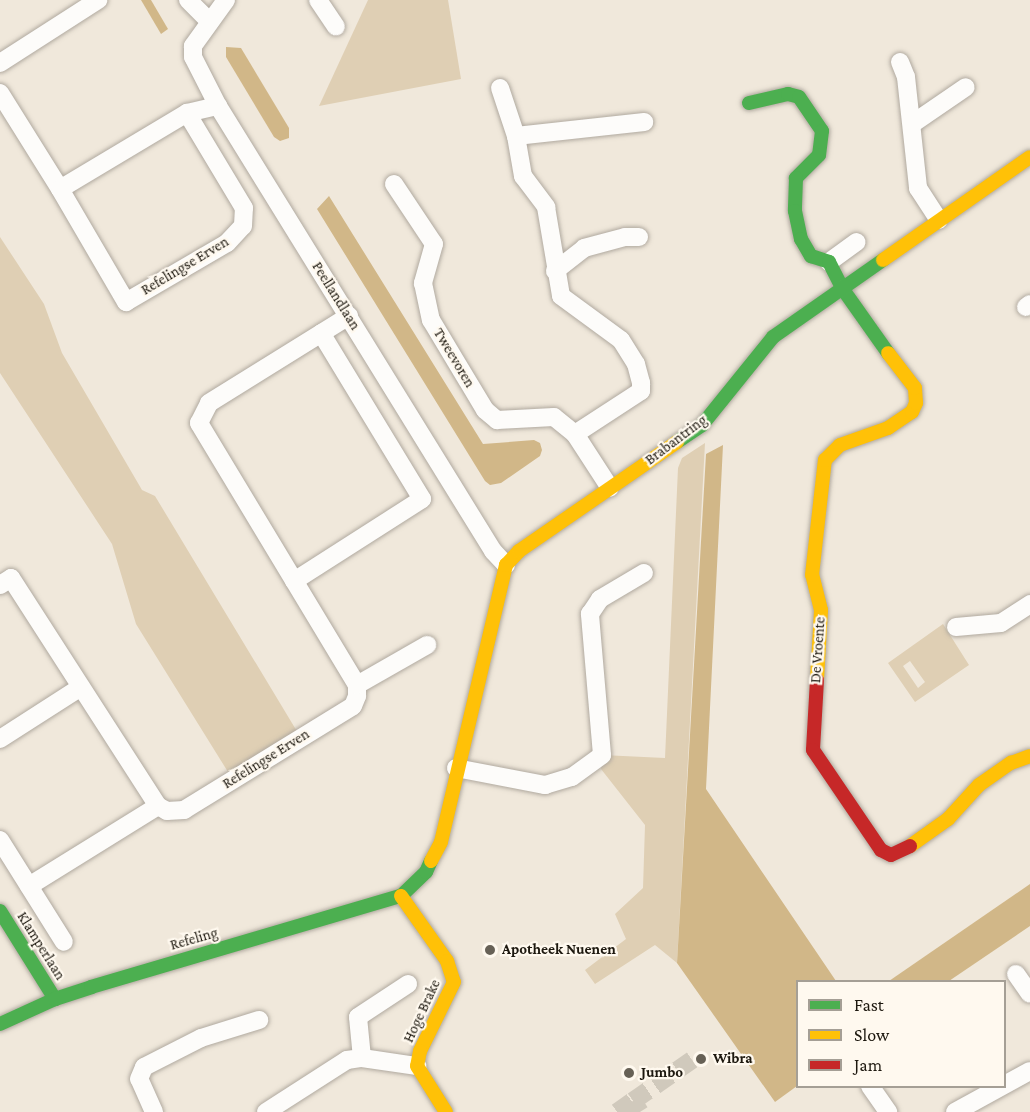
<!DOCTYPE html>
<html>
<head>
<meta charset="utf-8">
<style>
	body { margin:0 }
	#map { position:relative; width:1030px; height:1112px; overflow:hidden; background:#f0e8db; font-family:"Crimson Pro",serif }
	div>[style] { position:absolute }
	.green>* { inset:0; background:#dfcfb4 }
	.water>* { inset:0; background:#d1b788 }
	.street-tunnel>* { height:18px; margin-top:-9px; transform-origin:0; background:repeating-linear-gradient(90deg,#d0c9bc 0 18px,transparent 0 27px) }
	.roads { filter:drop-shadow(0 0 2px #b0a99f) drop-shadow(0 0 2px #b0a99f) }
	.street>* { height:18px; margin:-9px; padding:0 9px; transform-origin:9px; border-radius:9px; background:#fdfcfa }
	.fast>* { height:14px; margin:-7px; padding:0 7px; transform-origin:7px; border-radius:7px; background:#4caf50 }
	.slow>* { height:14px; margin:-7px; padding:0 7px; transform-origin:7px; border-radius:7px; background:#ffc107 }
	.jam>* { height:14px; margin:-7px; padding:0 7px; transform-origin:7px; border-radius:7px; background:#c62828 }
	.dots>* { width:16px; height:16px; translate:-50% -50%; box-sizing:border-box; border:3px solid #fff9ef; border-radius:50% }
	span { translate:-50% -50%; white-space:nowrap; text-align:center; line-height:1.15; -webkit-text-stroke:4.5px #fff9ef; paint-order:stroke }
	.street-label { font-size:15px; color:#1d180f }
	.poi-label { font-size:15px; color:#1d180f; font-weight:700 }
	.left { translate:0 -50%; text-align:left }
	.legend { position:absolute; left:796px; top:980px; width:210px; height:108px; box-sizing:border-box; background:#fff9ef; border:2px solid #a59f95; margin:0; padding:8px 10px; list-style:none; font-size:18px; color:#1d180f }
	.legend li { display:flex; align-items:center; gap:12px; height:30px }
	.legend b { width:30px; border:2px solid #a59f95 }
</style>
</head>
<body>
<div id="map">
	<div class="green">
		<div style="clip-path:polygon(368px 0,448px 0,461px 79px,319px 106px)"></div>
		<div style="clip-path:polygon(0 237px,44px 304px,62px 353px,142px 490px,155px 496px,301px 738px,233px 780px,136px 624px,112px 544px,0 373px)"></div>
		<div style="clip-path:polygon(705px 443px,677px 963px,655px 945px,595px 984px,585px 970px,626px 939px,615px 914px,643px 888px,645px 825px,601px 769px,602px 755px,665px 758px,678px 468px,682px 458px)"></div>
		<div style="clip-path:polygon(evenodd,943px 624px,969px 665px,915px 702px,888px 663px,943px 624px,910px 661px,925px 682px,918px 688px,903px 666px,910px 661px)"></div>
	</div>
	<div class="water">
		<div style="clip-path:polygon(141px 0,151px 0,168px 29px,161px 34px)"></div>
		<div style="clip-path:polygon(226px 47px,241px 48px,289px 128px,289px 138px,280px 141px,274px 137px,226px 57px)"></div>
		<div style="clip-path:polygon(329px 196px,483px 444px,534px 440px,540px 443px,542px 450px,540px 456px,501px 483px,490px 485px,485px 481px,317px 209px)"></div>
		<div style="clip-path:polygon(723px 445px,706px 789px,836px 981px,798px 982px,797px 1086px,775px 1102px,677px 963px,706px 454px)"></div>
		<div style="clip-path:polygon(1030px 884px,1030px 926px,949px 981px,889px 981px)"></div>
	</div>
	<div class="street-tunnel">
		<div style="left:633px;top:1101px;width:72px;rotate:-34.8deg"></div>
		<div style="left:617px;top:1112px;width:19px;rotate:-35deg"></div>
		<div style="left:633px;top:1101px;width:13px;rotate:58deg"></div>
	</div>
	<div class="roads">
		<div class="street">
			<div style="left:188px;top:0;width:31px;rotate:45deg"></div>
			<div style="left:226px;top:0;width:57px;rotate:125.7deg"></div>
			<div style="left:193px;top:46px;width:11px;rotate:90deg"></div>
			<div style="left:193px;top:57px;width:55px;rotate:63deg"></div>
			<div style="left:218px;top:106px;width:523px;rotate:58.28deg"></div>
			<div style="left:493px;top:551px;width:19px;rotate:47deg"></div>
			<div style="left:318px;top:0;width:32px;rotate:56deg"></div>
			<div style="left:900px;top:62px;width:16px;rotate:68deg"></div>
			<div style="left:906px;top:77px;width:112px;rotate:83.8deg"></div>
			<div style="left:918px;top:188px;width:38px;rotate:57deg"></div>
			<div style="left:0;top:63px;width:117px;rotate:-32.7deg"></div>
			<div style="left:500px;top:88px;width:51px;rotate:71.6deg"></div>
			<div style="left:516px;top:136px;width:41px;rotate:80.1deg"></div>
			<div style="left:523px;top:176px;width:39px;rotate:53deg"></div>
			<div style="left:546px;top:207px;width:90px;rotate:80.4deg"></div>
			<div style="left:561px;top:296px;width:74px;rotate:36.3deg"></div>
			<div style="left:621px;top:340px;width:28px;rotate:58deg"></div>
			<div style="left:636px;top:364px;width:20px;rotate:75deg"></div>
			<div style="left:641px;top:383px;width:8px;rotate:90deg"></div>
			<div style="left:641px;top:391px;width:79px;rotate:146.9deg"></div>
			<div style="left:0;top:93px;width:113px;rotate:58deg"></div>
			<div style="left:60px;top:189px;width:131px;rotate:59.7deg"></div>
			<div style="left:126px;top:302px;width:117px;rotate:-30.3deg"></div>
			<div style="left:227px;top:243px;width:23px;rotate:-47deg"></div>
			<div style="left:243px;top:226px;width:18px;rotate:-87deg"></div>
			<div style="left:244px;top:208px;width:111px;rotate:-121deg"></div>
			<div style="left:912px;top:124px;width:65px;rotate:-34.4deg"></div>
			<div style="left:516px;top:136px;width:129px;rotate:-6.2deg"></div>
			<div style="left:394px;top:184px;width:72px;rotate:56.3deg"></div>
			<div style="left:434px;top:244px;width:41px;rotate:105.8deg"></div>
			<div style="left:423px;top:283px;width:38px;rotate:78deg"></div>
			<div style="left:431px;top:320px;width:105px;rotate:59deg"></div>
			<div style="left:485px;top:410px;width:16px;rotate:40deg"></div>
			<div style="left:497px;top:420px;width:57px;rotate:-3deg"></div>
			<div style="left:554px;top:417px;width:27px;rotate:39deg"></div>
			<div style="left:575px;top:434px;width:64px;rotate:57.1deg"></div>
			<div style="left:60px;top:189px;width:148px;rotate:-30.9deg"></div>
			<div style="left:187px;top:113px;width:32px;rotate:-13deg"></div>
			<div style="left:829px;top:262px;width:34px;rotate:-36deg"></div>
			<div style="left:555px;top:271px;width:37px;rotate:-38deg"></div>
			<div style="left:584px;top:248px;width:42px;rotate:-15deg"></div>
			<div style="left:625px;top:237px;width:14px"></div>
			<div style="left:1026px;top:307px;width:5px;rotate:-37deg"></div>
			<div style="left:294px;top:581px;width:152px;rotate:-32.6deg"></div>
			<div style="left:422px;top:499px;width:194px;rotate:-121.3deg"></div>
			<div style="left:0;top:585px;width:13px;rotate:-32deg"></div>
			<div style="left:11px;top:578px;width:271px;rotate:57.2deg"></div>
			<div style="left:158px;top:806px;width:10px;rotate:29deg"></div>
			<div style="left:167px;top:811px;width:17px;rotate:-3deg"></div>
			<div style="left:184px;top:810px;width:198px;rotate:-31.6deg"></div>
			<div style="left:353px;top:706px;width:11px;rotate:-68deg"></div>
			<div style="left:357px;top:696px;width:11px;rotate:-90deg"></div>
			<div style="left:357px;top:685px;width:306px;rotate:-121.1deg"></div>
			<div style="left:199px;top:423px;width:22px;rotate:-63deg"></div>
			<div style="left:209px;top:403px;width:165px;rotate:-31.9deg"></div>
			<div style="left:956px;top:627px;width:45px;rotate:-5.1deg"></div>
			<div style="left:1001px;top:623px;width:35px;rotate:-33deg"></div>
			<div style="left:357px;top:685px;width:81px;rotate:-29.7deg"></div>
			<div style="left:0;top:739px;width:96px;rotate:-32.7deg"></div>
			<div style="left:456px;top:768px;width:91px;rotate:10.8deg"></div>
			<div style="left:545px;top:785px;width:28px;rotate:-17deg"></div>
			<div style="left:572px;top:777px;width:37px;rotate:-36deg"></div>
			<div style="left:602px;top:755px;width:142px;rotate:-94.9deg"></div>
			<div style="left:590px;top:614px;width:18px;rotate:-56deg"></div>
			<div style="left:600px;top:599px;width:51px;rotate:-30.6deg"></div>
			<div style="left:0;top:840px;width:120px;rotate:57.9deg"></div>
			<div style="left:29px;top:886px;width:152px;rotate:-31.8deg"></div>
			<div style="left:1016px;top:974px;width:24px;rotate:55deg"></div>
			<div style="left:362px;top:1058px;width:41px;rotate:-95.6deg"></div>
			<div style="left:358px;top:1017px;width:60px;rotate:-33.4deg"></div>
			<div style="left:870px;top:1086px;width:32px;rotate:55deg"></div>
			<div style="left:154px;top:1112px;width:36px;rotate:-114deg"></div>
			<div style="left:139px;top:1079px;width:13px;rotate:-67deg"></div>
			<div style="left:144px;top:1067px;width:64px;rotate:-27deg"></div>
			<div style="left:201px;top:1038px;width:61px;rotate:-17.2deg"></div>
			<div style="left:266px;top:1112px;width:96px;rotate:-32.7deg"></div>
			<div style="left:347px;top:1060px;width:15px;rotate:-8deg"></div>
			<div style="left:362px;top:1058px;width:56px;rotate:8.3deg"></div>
			<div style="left:955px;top:1112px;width:85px;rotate:-28.7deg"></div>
		</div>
		<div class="fast">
			<div style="left:749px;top:103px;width:40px;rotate:-13deg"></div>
			<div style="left:788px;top:94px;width:11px;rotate:15deg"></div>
			<div style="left:799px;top:97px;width:41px;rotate:55.9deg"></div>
			<div style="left:822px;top:131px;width:24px;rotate:97deg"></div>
			<div style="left:819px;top:155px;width:33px;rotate:135deg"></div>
			<div style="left:796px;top:178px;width:33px;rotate:92deg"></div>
			<div style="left:795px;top:211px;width:29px;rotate:78deg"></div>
			<div style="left:801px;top:239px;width:20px;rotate:60deg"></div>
			<div style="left:811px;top:256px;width:19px;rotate:18deg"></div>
			<div style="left:829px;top:262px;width:29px;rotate:63deg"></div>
			<div style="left:842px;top:288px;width:80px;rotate:54.7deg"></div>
			<div style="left:677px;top:442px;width:30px;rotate:-34deg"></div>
			<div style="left:702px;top:425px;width:113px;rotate:-51.1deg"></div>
			<div style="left:773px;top:337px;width:134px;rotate:-35deg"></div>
			<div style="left:0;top:911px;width:104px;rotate:58deg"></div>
			<div style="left:0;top:1024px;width:60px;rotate:-24.4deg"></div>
			<div style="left:55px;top:999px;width:38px;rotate:-18deg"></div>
			<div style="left:91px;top:987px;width:323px;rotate:-16.4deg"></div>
			<div style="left:401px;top:896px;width:35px;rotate:-44deg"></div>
			<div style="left:426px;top:872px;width:12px;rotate:-66deg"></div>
		</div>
		<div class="slow">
			<div style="left:883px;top:260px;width:179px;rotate:-35deg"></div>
			<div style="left:817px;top:680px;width:70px;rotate:-86.7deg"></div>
			<div style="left:821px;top:610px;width:36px;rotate:-104deg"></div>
			<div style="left:812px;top:575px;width:116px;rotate:-83.6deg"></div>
			<div style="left:825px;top:460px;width:21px;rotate:-45deg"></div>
			<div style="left:840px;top:445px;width:51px;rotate:-19.5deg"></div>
			<div style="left:888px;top:428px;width:29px;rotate:-34deg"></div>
			<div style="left:912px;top:412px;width:10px;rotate:-66deg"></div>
			<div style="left:916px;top:403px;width:15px;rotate:-94deg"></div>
			<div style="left:915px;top:388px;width:44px;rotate:-127.6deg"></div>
			<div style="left:910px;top:846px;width:47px;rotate:-35.4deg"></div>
			<div style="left:948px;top:819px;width:46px;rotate:-47.6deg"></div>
			<div style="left:979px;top:785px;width:39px;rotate:-35deg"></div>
			<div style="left:1011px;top:763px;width:20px;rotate:-20deg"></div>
			<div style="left:431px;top:861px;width:21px;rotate:-62deg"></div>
			<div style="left:441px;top:842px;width:285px;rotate:-76.8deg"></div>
			<div style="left:506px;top:565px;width:19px;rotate:-47deg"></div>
			<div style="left:519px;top:551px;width:192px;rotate:-34.6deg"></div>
			<div style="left:401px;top:896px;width:80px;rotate:54.7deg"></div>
			<div style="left:447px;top:961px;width:22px;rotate:72deg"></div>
			<div style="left:454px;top:982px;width:77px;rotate:116.2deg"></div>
			<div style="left:420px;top:1051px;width:15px;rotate:101deg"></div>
			<div style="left:417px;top:1066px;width:54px;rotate:57.8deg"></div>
		</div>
		<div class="jam">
			<div style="left:817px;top:680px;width:70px;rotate:93.3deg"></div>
			<div style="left:813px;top:750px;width:121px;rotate:55.8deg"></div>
			<div style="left:881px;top:850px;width:11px;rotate:27deg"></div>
			<div style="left:891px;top:855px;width:21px;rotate:-25deg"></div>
		</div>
	</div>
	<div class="dots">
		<div style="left:490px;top:950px;background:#676156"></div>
		<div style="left:701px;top:1059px;background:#676156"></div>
		<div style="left:629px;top:1073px;background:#676156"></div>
	</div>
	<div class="street-label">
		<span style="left:185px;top:266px;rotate:-31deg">Refelingse Erven</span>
		<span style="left:336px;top:296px;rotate:58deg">Peellandlaan</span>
		<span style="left:454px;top:358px;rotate:59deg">Tweevoren</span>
		<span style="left:676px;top:440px;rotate:-37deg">Brabantring</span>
		<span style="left:818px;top:650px;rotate:-86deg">De Vroente</span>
		<span style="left:266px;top:759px;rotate:-32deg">Refelingse Erven</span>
		<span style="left:194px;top:939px;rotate:-16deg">Refeling</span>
		<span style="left:41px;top:946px;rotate:58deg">Klamperlaan</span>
		<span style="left:422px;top:1011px;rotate:-65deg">Hoge Brake</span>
	</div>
	<div class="poi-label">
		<span class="left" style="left:502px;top:950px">Apotheek Nuenen</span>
		<span class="left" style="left:713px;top:1059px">Wibra</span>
		<span class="left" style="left:641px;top:1073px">Jumbo</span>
	</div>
	<ul class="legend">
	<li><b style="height:8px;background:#4caf50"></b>Fast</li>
	<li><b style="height:8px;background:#ffc107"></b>Slow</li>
	<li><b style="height:8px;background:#c62828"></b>Jam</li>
	</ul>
</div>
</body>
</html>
